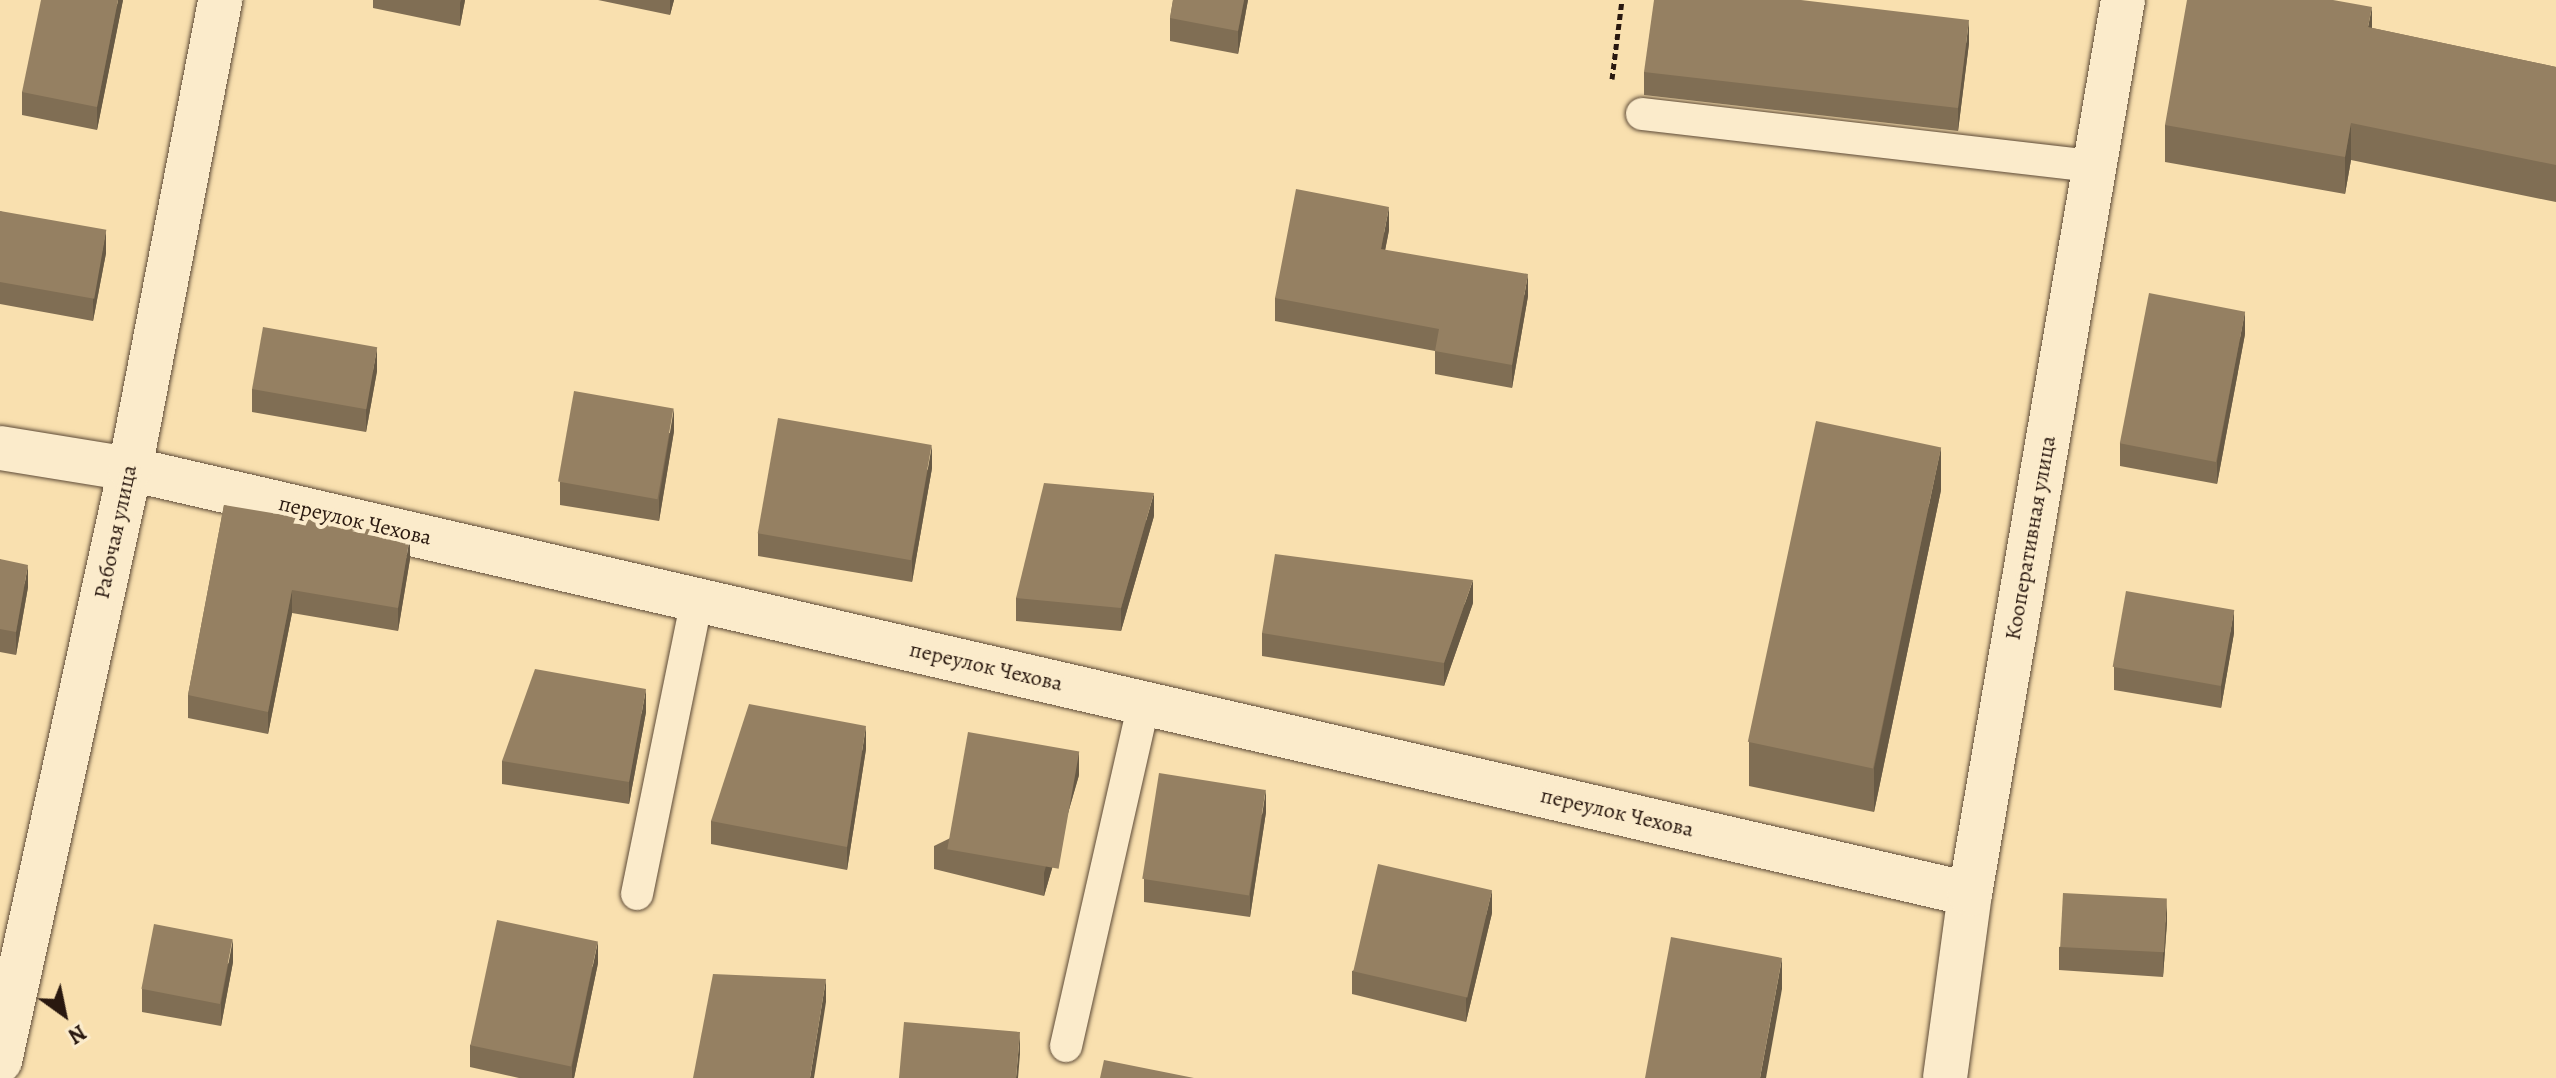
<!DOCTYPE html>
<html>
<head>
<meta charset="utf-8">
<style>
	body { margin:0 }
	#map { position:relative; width:2556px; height:1078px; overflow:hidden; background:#f9e0af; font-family:Alegreya,serif }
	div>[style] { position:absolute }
	.path>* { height:5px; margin-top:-2.5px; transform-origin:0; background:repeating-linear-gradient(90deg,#29180f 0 6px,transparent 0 10px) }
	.roads { filter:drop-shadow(0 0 2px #5d4a37) drop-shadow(0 0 2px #5d4a37) }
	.service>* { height:32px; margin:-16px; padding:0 16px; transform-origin:16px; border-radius:16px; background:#fbebcb }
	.minor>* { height:44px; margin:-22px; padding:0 22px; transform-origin:22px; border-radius:22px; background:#fbebcb }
	.wall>* { inset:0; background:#806e54 }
	.shaded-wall>* { inset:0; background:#685a45 }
	.building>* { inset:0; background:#958062; transform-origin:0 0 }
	span { translate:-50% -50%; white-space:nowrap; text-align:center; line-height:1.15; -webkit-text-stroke:8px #fbebcb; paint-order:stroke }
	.street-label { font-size:22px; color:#29180f }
	.north { position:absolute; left:24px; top:974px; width:80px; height:80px; -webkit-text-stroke:6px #fbebcb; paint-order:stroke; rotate:147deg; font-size:22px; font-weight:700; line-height:32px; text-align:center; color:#29180f }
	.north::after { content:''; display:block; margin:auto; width:28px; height:36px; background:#29180f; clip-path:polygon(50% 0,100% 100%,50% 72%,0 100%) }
</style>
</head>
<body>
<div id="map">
	<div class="path">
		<div style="left:1612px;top:79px;width:80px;rotate:-82.8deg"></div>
	</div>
	<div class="roads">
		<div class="service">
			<div style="left:1642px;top:114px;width:455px;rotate:6.6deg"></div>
			<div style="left:637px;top:894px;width:300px;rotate:-78.5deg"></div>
			<div style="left:1066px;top:1046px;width:351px;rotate:-77.2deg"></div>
		</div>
		<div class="minor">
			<div style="left:0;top:448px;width:132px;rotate:9.2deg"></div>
			<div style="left:130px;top:469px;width:1888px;rotate:13.01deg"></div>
			<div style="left:0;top:1061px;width:606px;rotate:-77.61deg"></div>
			<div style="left:130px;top:469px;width:478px;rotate:-79.1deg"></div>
			<div style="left:1945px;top:1078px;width:186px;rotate:-82.3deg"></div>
			<div style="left:1970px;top:894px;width:907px;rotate:-80.29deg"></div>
		</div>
	</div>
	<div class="wall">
		<div style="clip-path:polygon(123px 0,97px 130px,22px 115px,22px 92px)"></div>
		<div style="clip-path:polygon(373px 0,465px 0,460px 26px,373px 8px)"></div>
		<div style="clip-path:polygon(598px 0,674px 0,670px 15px)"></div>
		<div style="clip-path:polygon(1173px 0,1248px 0,1238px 54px,1170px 41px,1170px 18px)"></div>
		<div style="clip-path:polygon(2372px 28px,2556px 67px,2556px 202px,2351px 160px,2345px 194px,2165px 162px,2165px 125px)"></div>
		<div style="clip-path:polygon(1969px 43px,1958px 131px,1644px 95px,1644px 72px)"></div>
		<div style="clip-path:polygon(0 211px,106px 253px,93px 321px,0 304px)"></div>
		<div style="clip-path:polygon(1389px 230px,1385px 250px,1528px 296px,1512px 388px,1435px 374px,1435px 351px,1275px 321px,1275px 298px)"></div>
		<div style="clip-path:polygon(2245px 334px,2217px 484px,2120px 466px,2120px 443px)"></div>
		<div style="clip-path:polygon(377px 371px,366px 432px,252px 412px,252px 389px)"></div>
		<div style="clip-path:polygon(674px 431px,659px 521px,560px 505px,560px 482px)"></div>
		<div style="clip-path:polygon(932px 468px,912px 582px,758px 556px,758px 533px)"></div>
		<div style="clip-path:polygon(1941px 490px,1874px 812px,1749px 786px,1749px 742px)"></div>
		<div style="clip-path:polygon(224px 505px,410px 559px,398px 631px,292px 613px,268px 734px,188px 718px,188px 695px)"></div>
		<div style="clip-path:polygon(1154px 516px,1121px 631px,1016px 621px,1016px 598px)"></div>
		<div style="clip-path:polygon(0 559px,28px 587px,16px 655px,0 652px)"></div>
		<div style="clip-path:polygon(1473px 603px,1444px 686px,1262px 656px,1262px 633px)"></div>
		<div style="clip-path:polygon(2234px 633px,2221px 708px,2114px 690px,2114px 667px)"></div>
		<div style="clip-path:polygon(646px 712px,629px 804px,502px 784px,502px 761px)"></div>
		<div style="clip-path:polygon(866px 749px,847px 870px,711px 844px,711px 821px)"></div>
		<div style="clip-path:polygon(1079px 775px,1044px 896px,934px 869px,934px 846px)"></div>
		<div style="clip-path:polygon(1266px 812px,1250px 917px,1144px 902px,1144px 879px)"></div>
		<div style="clip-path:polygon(1492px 913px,1466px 1022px,1352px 994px,1352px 971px)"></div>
		<div style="clip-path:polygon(2167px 922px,2163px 977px,2059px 970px,2059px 947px)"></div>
		<div style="clip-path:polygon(233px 962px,221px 1026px,142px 1012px,142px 989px)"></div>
		<div style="clip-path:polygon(598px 963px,574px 1078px,519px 1078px,470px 1067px,470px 1045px)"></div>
	</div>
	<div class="shaded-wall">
		<div style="clip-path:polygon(118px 0,123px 0,97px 130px,97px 107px)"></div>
		<div style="clip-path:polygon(461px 0,465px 0,460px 26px,460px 3px)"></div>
		<div style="clip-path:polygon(670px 0,674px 0,670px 15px)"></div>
		<div style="clip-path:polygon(1244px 0,1248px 0,1238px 54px,1238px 31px)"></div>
		<div style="clip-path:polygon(2372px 7px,2372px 44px,2368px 27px)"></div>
		<div style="clip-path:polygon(1969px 20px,1969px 43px,1958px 131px,1958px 108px)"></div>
		<div style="clip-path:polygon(2351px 123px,2351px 160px,2345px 194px,2345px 157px)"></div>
		<div style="clip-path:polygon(1389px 207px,1389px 230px,1381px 272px,1381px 249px)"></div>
		<div style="clip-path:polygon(106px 230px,106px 253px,93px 321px,93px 298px)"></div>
		<div style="clip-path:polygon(1528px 274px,1528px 296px,1512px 388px,1512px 365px)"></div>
		<div style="clip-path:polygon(2245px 311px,2245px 334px,2217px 484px,2217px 461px)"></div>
		<div style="clip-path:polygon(377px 348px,377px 371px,366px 432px,366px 409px)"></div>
		<div style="clip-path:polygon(674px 408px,674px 431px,659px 521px,659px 498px)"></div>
		<div style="clip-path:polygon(932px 445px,932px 468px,912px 582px,912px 559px)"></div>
		<div style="clip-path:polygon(1941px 447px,1941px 490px,1874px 812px,1874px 768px)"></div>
		<div style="clip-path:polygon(1154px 493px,1154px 516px,1121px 631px,1121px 608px)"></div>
		<div style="clip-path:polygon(410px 536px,410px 559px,398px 631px,398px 608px)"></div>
		<div style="clip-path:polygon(28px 565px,28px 587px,16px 655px,16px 632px)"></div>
		<div style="clip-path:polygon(1473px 580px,1473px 603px,1444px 686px,1444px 663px)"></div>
		<div style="clip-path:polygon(292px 590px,292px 613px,268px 734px,268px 712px)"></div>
		<div style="clip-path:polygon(2234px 610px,2234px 633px,2221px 708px,2221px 685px)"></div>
		<div style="clip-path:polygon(646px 689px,646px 712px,629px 804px,629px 782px)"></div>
		<div style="clip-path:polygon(866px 726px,866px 749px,847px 870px,847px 847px)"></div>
		<div style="clip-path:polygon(1079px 752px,1079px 775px,1044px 896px,1044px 873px)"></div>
		<div style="clip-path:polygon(1266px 789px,1266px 812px,1250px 917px,1250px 894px)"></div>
		<div style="clip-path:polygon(1492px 890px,1492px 913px,1466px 1022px,1466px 999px)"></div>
		<div style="clip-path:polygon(2167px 899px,2167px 922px,2163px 977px,2163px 954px)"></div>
		<div style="clip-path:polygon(233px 939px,233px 962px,221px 1026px,221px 1003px)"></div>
		<div style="clip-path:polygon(598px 941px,598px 963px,574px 1078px,572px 1078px,572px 1066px)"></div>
		<div style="clip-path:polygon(1782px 958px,1782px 989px,1766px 1078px,1760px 1078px)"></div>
		<div style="clip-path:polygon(826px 979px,826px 1002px,814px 1078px,810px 1078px)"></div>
		<div style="clip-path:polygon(1020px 1032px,1020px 1054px,1018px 1078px,1016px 1078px)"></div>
	</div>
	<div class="building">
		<div style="clip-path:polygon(41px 0,118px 0,97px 107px,22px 92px)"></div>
		<div style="clip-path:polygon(1173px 0,1244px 0,1238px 31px,1170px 18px)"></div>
		<div style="clip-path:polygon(1654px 0,1801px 0,1969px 20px,1958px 108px,1644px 72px)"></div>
		<div style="clip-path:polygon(2187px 0,2333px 0,2372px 7px,2368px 27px,2556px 67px,2556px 165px,2351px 123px,2345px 157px,2165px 125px)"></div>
		<div style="clip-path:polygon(1296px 189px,1389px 207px,1381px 249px,1528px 274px,1512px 365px,1435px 351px,1439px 329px,1275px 298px)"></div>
		<div style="left:0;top:211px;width:108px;height:70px;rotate:10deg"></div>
		<div style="left:2149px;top:293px;width:98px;height:153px;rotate:11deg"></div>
		<div style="left:263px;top:327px;width:116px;height:63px;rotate:10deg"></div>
		<div style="left:574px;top:391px;width:101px;height:92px;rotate:10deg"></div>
		<div style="left:778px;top:418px;width:156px;height:117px;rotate:10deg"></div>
		<div style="left:1816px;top:421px;width:128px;height:328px;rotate:12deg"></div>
		<div style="clip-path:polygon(1044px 483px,1154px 493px,1121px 608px,1016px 598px)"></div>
		<div style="clip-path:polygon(224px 505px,410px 536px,398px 608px,292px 590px,268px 712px,188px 695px)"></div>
		<div style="clip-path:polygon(1275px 554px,1473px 580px,1444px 663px,1262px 633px)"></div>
		<div style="clip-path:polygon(0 559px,28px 565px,16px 632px,0 629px)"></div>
		<div style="left:2126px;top:591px;width:110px;height:77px;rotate:10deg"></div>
		<div style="clip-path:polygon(535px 669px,646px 689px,629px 782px,502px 761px)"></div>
		<div style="clip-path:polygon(749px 704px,866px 726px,847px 847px,711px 821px)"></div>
		<div style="left:968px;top:732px;width:113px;height:119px;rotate:10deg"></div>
		<div style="left:1159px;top:773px;width:108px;height:107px;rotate:9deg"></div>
		<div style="left:1378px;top:864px;width:117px;height:110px;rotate:13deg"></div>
		<div style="left:2063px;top:893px;width:104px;height:54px;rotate:3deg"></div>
		<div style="left:497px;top:920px;width:103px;height:128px;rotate:12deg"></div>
		<div style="left:154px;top:924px;width:80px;height:66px;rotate:11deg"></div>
		<div style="clip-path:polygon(1671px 937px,1782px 958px,1760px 1078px,1645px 1078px)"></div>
		<div style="clip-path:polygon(713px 974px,826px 979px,810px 1078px,693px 1078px)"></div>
		<div style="clip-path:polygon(904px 1022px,1020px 1032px,1016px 1078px,899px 1078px)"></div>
		<div style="clip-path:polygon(1104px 1060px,1194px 1078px,1100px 1078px)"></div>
	</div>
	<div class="street-label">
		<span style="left:355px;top:521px;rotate:13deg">переулок Чехова</span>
		<span style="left:116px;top:532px;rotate:-78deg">Рабочая улица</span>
		<span style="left:2031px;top:538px;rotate:-80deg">Кооперативная улица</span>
		<span style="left:986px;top:667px;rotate:13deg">переулок Чехова</span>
		<span style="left:1617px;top:813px;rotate:13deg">переулок Чехова</span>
	</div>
	<div class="north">N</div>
</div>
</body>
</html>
